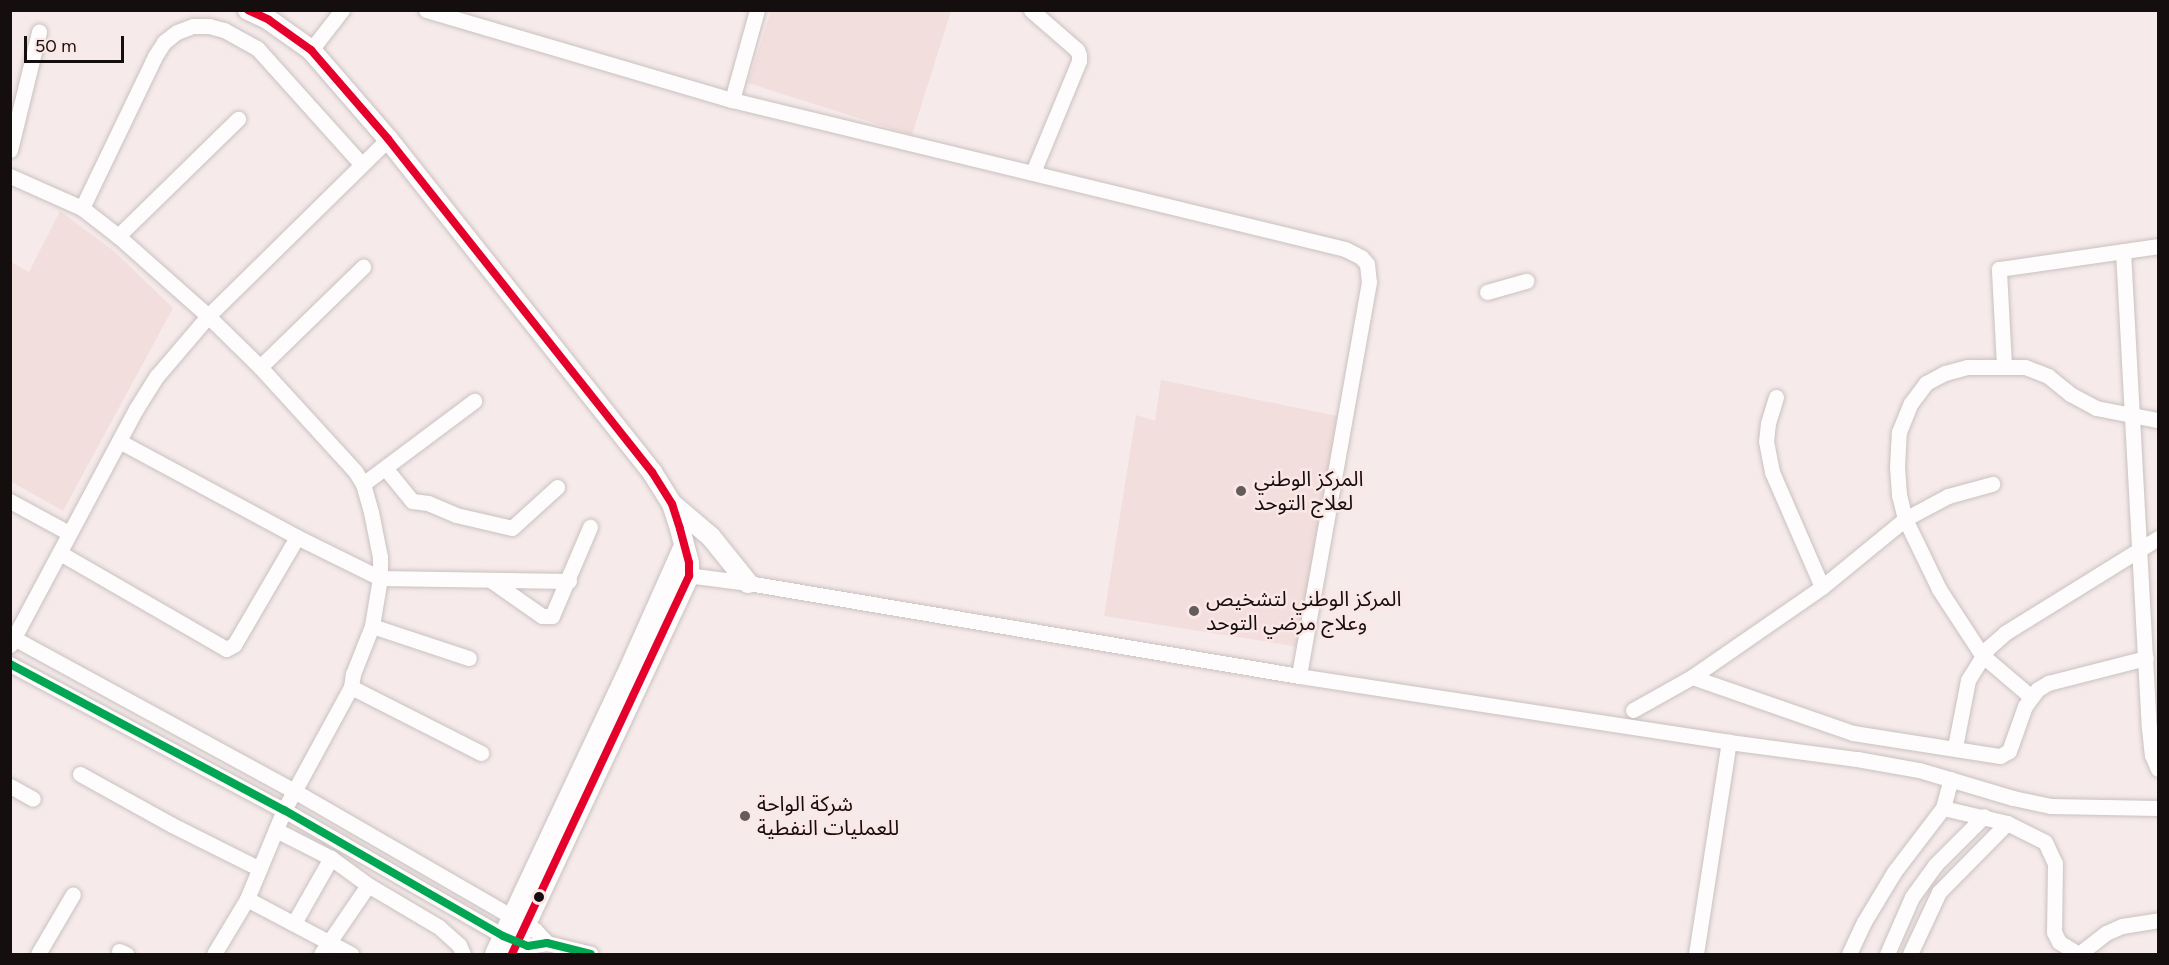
<!DOCTYPE html>
<html>
<head>
<meta charset="utf-8">
<style>
	body { margin:0 }
	#map { position:relative; width:2169px; height:965px; overflow:hidden; background:#f6ebea; font-family:Figtree,"Noto Sans Arabic",sans-serif }
	div>[style] { position:absolute }
	.built>* { inset:0; background:#f2dedc }
	.roads { filter:drop-shadow(0 0 2px #c9c1c0) drop-shadow(0 0 2px #c9c1c0) }
	.minor>* { height:15px; margin:-7.5px; padding:0 7.5px; transform-origin:7.5px; border-radius:7.5px; background:#fefcfc }
	.major>* { height:20px; margin:-10px; padding:0 10px; transform-origin:10px; border-radius:10px; background:#fefcfc }
	.bus-1>* { height:8px; margin:-4px; padding:0 4px; transform-origin:4px; border-radius:4px; background:#e4002b }
	.bus-2>* { height:8px; margin:-4px; padding:0 4px; transform-origin:4px; border-radius:4px; background:#00a651 }
	.dots>* { width:16px; height:16px; translate:-50% -50%; box-sizing:border-box; border:3px solid #fbe7e5; border-radius:50% }
	span { translate:-50% -50%; white-space:nowrap; text-align:center; line-height:1.15; -webkit-text-stroke:5px #fbe7e5; paint-order:stroke }
	.poi-label { font-size:21px; color:#150e0e }
	.left { translate:0 -50%; text-align:left }
	.frame { position:absolute; inset:0; border:12px solid #150e0e; pointer-events:none }
	.scale { position:absolute; left:24px; top:36px; width:100px; height:27px; box-sizing:border-box; border:3px solid #150e0e; border-top:0; padding-left:8px; font-size:18px; line-height:21px; white-space:nowrap; color:#150e0e; -webkit-text-stroke:4px #fbe7e5; paint-order:stroke }
</style>
</head>
<body>
<div id="map">
	<div class="built">
		<div style="clip-path:polygon(771px 11px,951px 11px,912px 135px,748px 83px)"></div>
		<div style="clip-path:polygon(60px 211px,114px 251px,173px 308px,63px 511px,10px 481px,11px 262px,29px 272px)"></div>
		<div style="clip-path:polygon(1161px 380px,1337px 416px,1306px 648px,1104px 616px,1136px 415px,1155px 421px)"></div>
	</div>
	<div class="roads">
		<div class="minor">
			<div style="left:426px;top:10px;width:319px;rotate:16.4deg"></div>
			<div style="left:732px;top:100px;width:631px;rotate:13.66deg"></div>
			<div style="left:1345px;top:249px;width:18px;rotate:27deg"></div>
			<div style="left:1361px;top:257px;width:9px;rotate:49deg"></div>
			<div style="left:1367px;top:264px;width:18px;rotate:84deg"></div>
			<div style="left:1369px;top:282px;width:400px;rotate:100.1deg"></div>
			<div style="left:1031px;top:10px;width:61px;rotate:41deg"></div>
			<div style="left:1077px;top:50px;width:5px;rotate:68deg"></div>
			<div style="left:1079px;top:55px;width:6px;rotate:90deg"></div>
			<div style="left:1079px;top:61px;width:120px;rotate:112.5deg"></div>
			<div style="left:311px;top:50px;width:51px;rotate:-52.2deg"></div>
			<div style="left:732px;top:100px;width:93px;rotate:-74.5deg"></div>
			<div style="left:10px;top:150px;width:122px;rotate:-76.2deg"></div>
			<div style="left:10px;top:176px;width:79px;rotate:24deg"></div>
			<div style="left:82px;top:208px;width:46px;rotate:37.9deg"></div>
			<div style="left:118px;top:236px;width:120px;rotate:41.6deg"></div>
			<div style="left:208px;top:316px;width:73px;rotate:44.4deg"></div>
			<div style="left:260px;top:367px;width:141px;rotate:47.6deg"></div>
			<div style="left:355px;top:471px;width:15px;rotate:58deg"></div>
			<div style="left:363px;top:484px;width:29px;rotate:74deg"></div>
			<div style="left:371px;top:512px;width:46px;rotate:78.7deg"></div>
			<div style="left:380px;top:557px;width:21px;rotate:90deg"></div>
			<div style="left:380px;top:578px;width:49px;rotate:99.5deg"></div>
			<div style="left:372px;top:626px;width:52px;rotate:111.6deg"></div>
			<div style="left:353px;top:674px;width:13px;rotate:99deg"></div>
			<div style="left:351px;top:687px;width:140px;rotate:118.6deg"></div>
			<div style="left:284px;top:810px;width:96px;rotate:112.6deg"></div>
			<div style="left:247px;top:899px;width:64px;rotate:121deg"></div>
			<div style="left:82px;top:208px;width:169px;rotate:-64.3deg"></div>
			<div style="left:155px;top:56px;width:17px;rotate:-57deg"></div>
			<div style="left:164px;top:42px;width:16px;rotate:-38deg"></div>
			<div style="left:177px;top:32px;width:17px;rotate:-21deg"></div>
			<div style="left:193px;top:26px;width:16px"></div>
			<div style="left:209px;top:26px;width:16px;rotate:15deg"></div>
			<div style="left:224px;top:30px;width:38px;rotate:29deg"></div>
			<div style="left:257px;top:48px;width:156px;rotate:48.1deg"></div>
			<div style="left:118px;top:236px;width:168px;rotate:-44.3deg"></div>
			<div style="left:2123px;top:251px;width:478px;rotate:86.9deg"></div>
			<div style="left:2149px;top:728px;width:27px;rotate:84deg"></div>
			<div style="left:2152px;top:755px;width:15px;rotate:67deg"></div>
			<div style="left:1487px;top:292px;width:41px;rotate:-15.8deg"></div>
			<div style="left:2004px;top:366px;width:97px;rotate:-93deg"></div>
			<div style="left:1999px;top:269px;width:161px;rotate:-8.2deg"></div>
			<div style="left:260px;top:367px;width:144px;rotate:-44.2deg"></div>
			<div style="left:1776px;top:397px;width:27px;rotate:107deg"></div>
			<div style="left:1768px;top:423px;width:18px;rotate:96deg"></div>
			<div style="left:1766px;top:441px;width:32px;rotate:79deg"></div>
			<div style="left:1772px;top:472px;width:125px;rotate:66.5deg"></div>
			<div style="left:119px;top:441px;width:202px;rotate:28.3deg"></div>
			<div style="left:297px;top:537px;width:93px;rotate:26.3deg"></div>
			<div style="left:380px;top:578px;width:189px;rotate:0.9deg"></div>
			<div style="left:386px;top:469px;width:41px;rotate:50.9deg"></div>
			<div style="left:412px;top:501px;width:16px;rotate:7deg"></div>
			<div style="left:428px;top:503px;width:30px;rotate:23deg"></div>
			<div style="left:456px;top:515px;width:57px;rotate:13.1deg"></div>
			<div style="left:512px;top:528px;width:61px;rotate:-42.3deg"></div>
			<div style="left:363px;top:484px;width:139px;rotate:-36.8deg"></div>
			<div style="left:10px;top:501px;width:67px;rotate:28.5deg"></div>
			<div style="left:60px;top:553px;width:192px;rotate:30deg"></div>
			<div style="left:226px;top:649px;width:9px;rotate:-27deg"></div>
			<div style="left:234px;top:645px;width:125px;rotate:-59.7deg"></div>
			<div style="left:679px;top:574px;width:70px;rotate:7.4deg"></div>
			<div style="left:748px;top:583px;width:559px;rotate:9.58deg"></div>
			<div style="left:1299px;top:676px;width:435px;rotate:8.7deg"></div>
			<div style="left:1729px;top:742px;width:129px;rotate:7.6deg"></div>
			<div style="left:1857px;top:759px;width:63px;rotate:10.1deg"></div>
			<div style="left:1919px;top:770px;width:98px;rotate:16.6deg"></div>
			<div style="left:2013px;top:798px;width:39px;rotate:12deg"></div>
			<div style="left:2051px;top:806px;width:107px;rotate:1.1deg"></div>
			<div style="left:492px;top:581px;width:61px;rotate:35deg"></div>
			<div style="left:542px;top:616px;width:10px"></div>
			<div style="left:552px;top:616px;width:97px;rotate:-66.9deg"></div>
			<div style="left:372px;top:626px;width:102px;rotate:18.3deg"></div>
			<div style="left:10px;top:636px;width:326px;rotate:28.6deg"></div>
			<div style="left:296px;top:792px;width:276px;rotate:30deg"></div>
			<div style="left:535px;top:930px;width:18px;rotate:47deg"></div>
			<div style="left:10px;top:645px;width:268px;rotate:-61.9deg"></div>
			<div style="left:136px;top:409px;width:39px;rotate:-58deg"></div>
			<div style="left:157px;top:376px;width:79px;rotate:-49.6deg"></div>
			<div style="left:208px;top:316px;width:252px;rotate:-44.5deg"></div>
			<div style="left:10px;top:664px;width:310px;rotate:28.1deg"></div>
			<div style="left:284px;top:810px;width:253px;rotate:29.9deg"></div>
			<div style="left:503px;top:936px;width:27px;rotate:22deg"></div>
			<div style="left:528px;top:946px;width:19px;rotate:-9deg"></div>
			<div style="left:547px;top:943px;width:45px;rotate:14deg"></div>
			<div style="left:1692px;top:677px;width:170px;rotate:19.2deg"></div>
			<div style="left:1853px;top:733px;width:149px;rotate:8.9deg"></div>
			<div style="left:2000px;top:756px;width:10px;rotate:-29deg"></div>
			<div style="left:2009px;top:751px;width:48px;rotate:-70.4deg"></div>
			<div style="left:2025px;top:706px;width:21px;rotate:-53deg"></div>
			<div style="left:2038px;top:689px;width:12px;rotate:-31deg"></div>
			<div style="left:2048px;top:683px;width:101px;rotate:-14.3deg"></div>
			<div style="left:351px;top:687px;width:146px;rotate:26.9deg"></div>
			<div style="left:2030px;top:696px;width:63px;rotate:-139.5deg"></div>
			<div style="left:1982px;top:655px;width:79px;rotate:-123.1deg"></div>
			<div style="left:1939px;top:589px;width:78px;rotate:-115.9deg"></div>
			<div style="left:1905px;top:519px;width:25px;rotate:-104deg"></div>
			<div style="left:1899px;top:495px;width:28px;rotate:-94deg"></div>
			<div style="left:1897px;top:467px;width:35px;rotate:-87deg"></div>
			<div style="left:1899px;top:432px;width:31px;rotate:-68deg"></div>
			<div style="left:1911px;top:403px;width:25px;rotate:-53deg"></div>
			<div style="left:1926px;top:383px;width:21px;rotate:-28deg"></div>
			<div style="left:1945px;top:373px;width:23px;rotate:-15deg"></div>
			<div style="left:1967px;top:367px;width:58px"></div>
			<div style="left:2025px;top:367px;width:25px;rotate:21deg"></div>
			<div style="left:2048px;top:376px;width:28px;rotate:39deg"></div>
			<div style="left:2070px;top:394px;width:30px;rotate:28deg"></div>
			<div style="left:2096px;top:408px;width:63px;rotate:11deg"></div>
			<div style="left:1633px;top:710px;width:68px;rotate:-29.2deg"></div>
			<div style="left:1692px;top:677px;width:158px;rotate:-34.7deg"></div>
			<div style="left:1822px;top:587px;width:107px;rotate:-39.3deg"></div>
			<div style="left:1905px;top:519px;width:49px;rotate:-28.1deg"></div>
			<div style="left:1948px;top:496px;width:46px;rotate:-15.3deg"></div>
			<div style="left:1955px;top:747px;width:68px;rotate:-79deg"></div>
			<div style="left:1968px;top:680px;width:38px;rotate:-58deg"></div>
			<div style="left:1988px;top:648px;width:23px;rotate:-41deg"></div>
			<div style="left:2005px;top:633px;width:180px;rotate:-31.8deg"></div>
			<div style="left:80px;top:774px;width:105px;rotate:29deg"></div>
			<div style="left:172px;top:825px;width:98px;rotate:26.6deg"></div>
			<div style="left:10px;top:786px;width:26px;rotate:29deg"></div>
			<div style="left:1943px;top:808px;width:66px;rotate:13.2deg"></div>
			<div style="left:2007px;top:823px;width:42px;rotate:26.6deg"></div>
			<div style="left:2045px;top:842px;width:23px;rotate:65deg"></div>
			<div style="left:2055px;top:863px;width:69px;rotate:90.8deg"></div>
			<div style="left:2054px;top:932px;width:11px;rotate:63deg"></div>
			<div style="left:2059px;top:942px;width:22px;rotate:32deg"></div>
			<div style="left:276px;top:830px;width:62px;rotate:27deg"></div>
			<div style="left:331px;top:858px;width:46px;rotate:36.1deg"></div>
			<div style="left:368px;top:885px;width:82px;rotate:30.6deg"></div>
			<div style="left:439px;top:927px;width:27px;rotate:42deg"></div>
			<div style="left:459px;top:945px;width:10px;rotate:66deg"></div>
			<div style="left:247px;top:899px;width:118px;rotate:27.9deg"></div>
			<div style="left:294px;top:923px;width:75px;rotate:-60.4deg"></div>
			<div style="left:119px;top:951px;width:8px;rotate:23deg"></div>
			<div style="left:38px;top:954px;width:69px;rotate:-59.7deg"></div>
			<div style="left:321px;top:954px;width:83px;rotate:-55.7deg"></div>
			<div style="left:1696px;top:954px;width:215px;rotate:-81.2deg"></div>
			<div style="left:1849px;top:954px;width:35px;rotate:-65deg"></div>
			<div style="left:1864px;top:922px;width:58px;rotate:-59deg"></div>
			<div style="left:1894px;top:872px;width:81px;rotate:-52.6deg"></div>
			<div style="left:1943px;top:808px;width:30px;rotate:-75deg"></div>
			<div style="left:1887px;top:954px;width:62px;rotate:-66.3deg"></div>
			<div style="left:1912px;top:897px;width:39px;rotate:-54deg"></div>
			<div style="left:1935px;top:865px;width:69px;rotate:-45deg"></div>
			<div style="left:1910px;top:954px;width:68px;rotate:-64.9deg"></div>
			<div style="left:1939px;top:892px;width:97px;rotate:-45.4deg"></div>
			<div style="left:2079px;top:954px;width:34px;rotate:-38deg"></div>
			<div style="left:2106px;top:933px;width:17px;rotate:-24deg"></div>
			<div style="left:2122px;top:926px;width:36px;rotate:-9deg"></div>
		</div>
		<div class="major">
			<div style="left:248px;top:10px;width:23px;rotate:25deg"></div>
			<div style="left:269px;top:20px;width:52px;rotate:35.5deg"></div>
			<div style="left:311px;top:50px;width:118px;rotate:49.1deg"></div>
			<div style="left:388px;top:139px;width:425px;rotate:51.6deg"></div>
			<div style="left:652px;top:472px;width:38px;rotate:58deg"></div>
			<div style="left:672px;top:504px;width:26px;rotate:72deg"></div>
			<div style="left:680px;top:529px;width:35px;rotate:75deg"></div>
			<div style="left:689px;top:563px;width:13px;rotate:90deg"></div>
			<div style="left:689px;top:576px;width:417px;rotate:115.1deg"></div>
			<div style="left:672px;top:504px;width:51px;rotate:40.2deg"></div>
			<div style="left:711px;top:537px;width:59px;rotate:51.2deg"></div>
			<div style="left:495px;top:954px;width:307px;rotate:-64.8deg"></div>
			<div style="left:626px;top:676px;width:142px;rotate:-66deg"></div>
		</div>
	</div>
	<div class="bus-1">
		<div style="left:248px;top:10px;width:23px;rotate:25deg"></div>
		<div style="left:269px;top:20px;width:52px;rotate:35.5deg"></div>
		<div style="left:311px;top:50px;width:118px;rotate:49.1deg"></div>
		<div style="left:388px;top:139px;width:425px;rotate:51.6deg"></div>
		<div style="left:652px;top:472px;width:38px;rotate:58deg"></div>
		<div style="left:672px;top:504px;width:26px;rotate:72deg"></div>
		<div style="left:680px;top:529px;width:35px;rotate:75deg"></div>
		<div style="left:689px;top:563px;width:13px;rotate:90deg"></div>
		<div style="left:689px;top:576px;width:417px;rotate:115.1deg"></div>
	</div>
	<div class="bus-2">
		<div style="left:10px;top:664px;width:310px;rotate:28.1deg"></div>
		<div style="left:284px;top:810px;width:253px;rotate:29.9deg"></div>
		<div style="left:503px;top:936px;width:27px;rotate:22deg"></div>
		<div style="left:528px;top:946px;width:19px;rotate:-9deg"></div>
		<div style="left:547px;top:943px;width:45px;rotate:14deg"></div>
	</div>
	<div class="dots">
		<div style="left:1241px;top:491px;background:#645b5b"></div>
		<div style="left:1194px;top:611px;background:#645b5b"></div>
		<div style="left:745px;top:816px;background:#645b5b"></div>
		<div style="left:539px;top:897px;background:#150e0e"></div>
	</div>
	<div class="poi-label">
		<span class="left" style="left:1254px;top:491px">المركز الوطني<br>لعلاج التوحد</span>
		<span class="left" style="left:1206px;top:611px">المركز الوطني لتشخيص<br>وعلاج مرضي التوحد</span>
		<span class="left" style="left:757px;top:816px">شركة الواحة<br>للعمليات النفطية</span>
	</div>
	<div class="frame"></div>
	<div class="scale">50 m</div>
</div>
</body>
</html>
